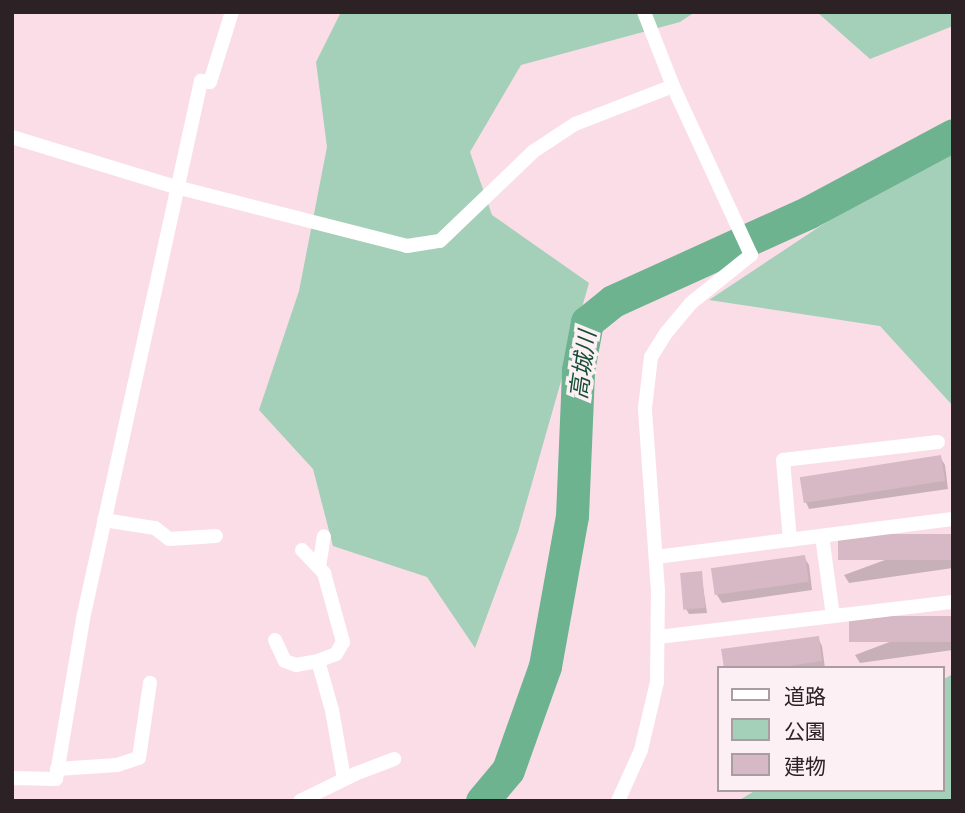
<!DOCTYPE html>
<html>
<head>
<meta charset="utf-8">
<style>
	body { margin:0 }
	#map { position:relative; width:965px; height:813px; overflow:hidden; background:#fbdde8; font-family:Cabin,"Noto Sans JP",sans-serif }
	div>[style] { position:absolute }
	.green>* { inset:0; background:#a4cfb8 }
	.shadow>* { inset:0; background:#0003 }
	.river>* { height:33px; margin:-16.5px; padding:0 16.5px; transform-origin:16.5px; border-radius:16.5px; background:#6db390 }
	.building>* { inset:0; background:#d6b9c4; transform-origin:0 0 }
	.minor>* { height:14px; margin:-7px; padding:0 7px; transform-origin:7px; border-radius:7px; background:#fff }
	span { translate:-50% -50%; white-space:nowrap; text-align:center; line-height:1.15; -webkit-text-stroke:7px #fcf0f4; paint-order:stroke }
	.water-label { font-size:23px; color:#154d35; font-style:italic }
	.frame { position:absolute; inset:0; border:14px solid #2c2125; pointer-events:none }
	.legend { position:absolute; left:717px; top:666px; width:228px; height:126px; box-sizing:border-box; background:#fcf0f4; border:2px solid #a99da1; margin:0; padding:9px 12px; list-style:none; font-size:21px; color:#2c2125 }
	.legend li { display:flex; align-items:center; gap:14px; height:35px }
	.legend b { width:35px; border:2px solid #a99da1 }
</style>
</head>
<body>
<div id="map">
	<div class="green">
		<div style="clip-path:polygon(341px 12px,695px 12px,680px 22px,521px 65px,470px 152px,492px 215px,589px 283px,518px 532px,475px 648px,427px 577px,333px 546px,313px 469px,259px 410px,299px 291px,327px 147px,316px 62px)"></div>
		<div style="clip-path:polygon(817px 12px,953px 12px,953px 26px,870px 59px)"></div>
		<div style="clip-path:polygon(953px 154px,953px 406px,880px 326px,709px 300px,840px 213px)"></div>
		<div style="clip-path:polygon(953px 674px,953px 801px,738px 801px,756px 790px,942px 790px,942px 680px)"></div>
	</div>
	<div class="shadow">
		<div style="clip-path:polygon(940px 457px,945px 465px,948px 489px,809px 509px,805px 500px)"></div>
		<div style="clip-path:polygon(953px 535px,953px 568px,849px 583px,844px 575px)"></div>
		<div style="clip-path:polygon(804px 557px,809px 565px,812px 590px,722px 603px,717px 595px,713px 570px)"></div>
		<div style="clip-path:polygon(701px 573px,707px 613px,689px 614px,686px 609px)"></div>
		<div style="clip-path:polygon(953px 618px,953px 650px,860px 663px,855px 655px)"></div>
		<div style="clip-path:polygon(818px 638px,822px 646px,825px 668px,726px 668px)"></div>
	</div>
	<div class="river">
		<div style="left:482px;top:801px;width:40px;rotate:-50deg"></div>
		<div style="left:508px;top:770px;width:110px;rotate:-70.4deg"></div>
		<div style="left:545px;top:666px;width:152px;rotate:-79.8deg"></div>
		<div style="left:572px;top:516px;width:146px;rotate:-87.6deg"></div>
		<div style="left:578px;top:370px;width:49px;rotate:-79.4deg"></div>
		<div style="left:587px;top:322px;width:33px;rotate:-39deg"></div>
		<div style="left:613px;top:301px;width:215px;rotate:-24.4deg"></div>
		<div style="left:809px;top:212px;width:163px;rotate:-28.1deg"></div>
	</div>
	<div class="building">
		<div style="left:941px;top:455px;width:26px;height:143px;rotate:81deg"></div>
		<div style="left:953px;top:534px;width:26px;height:115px;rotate:90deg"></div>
		<div style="left:805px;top:555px;width:27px;height:95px;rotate:82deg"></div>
		<div style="left:702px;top:571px;width:37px;height:22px;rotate:85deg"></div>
		<div style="left:953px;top:616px;width:26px;height:104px;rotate:90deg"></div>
		<div style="clip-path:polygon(819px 636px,822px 661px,777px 668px,724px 668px,721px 649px)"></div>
	</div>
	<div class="minor">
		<div style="left:12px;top:137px;width:171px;rotate:17deg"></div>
		<div style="left:176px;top:187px;width:238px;rotate:14.3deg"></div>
		<div style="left:407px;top:246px;width:33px;rotate:-9deg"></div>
		<div style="left:440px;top:241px;width:130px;rotate:-43.8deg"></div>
		<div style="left:534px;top:151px;width:49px;rotate:-33.4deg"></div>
		<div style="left:575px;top:124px;width:105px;rotate:-21.2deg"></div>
		<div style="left:104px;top:520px;width:52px;rotate:8.9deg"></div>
		<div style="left:155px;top:528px;width:18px;rotate:38deg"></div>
		<div style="left:169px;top:539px;width:47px;rotate:-3.7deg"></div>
		<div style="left:822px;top:536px;width:81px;rotate:82.2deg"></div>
		<div style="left:790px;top:540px;width:80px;rotate:-95deg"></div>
		<div style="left:783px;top:460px;width:156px;rotate:-6.6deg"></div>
		<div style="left:302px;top:550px;width:32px;rotate:46deg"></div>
		<div style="left:324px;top:573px;width:72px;rotate:74.6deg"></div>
		<div style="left:343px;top:642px;width:14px;rotate:120deg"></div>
		<div style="left:336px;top:654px;width:19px;rotate:159deg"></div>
		<div style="left:656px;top:557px;width:299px;rotate:-7.3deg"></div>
		<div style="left:319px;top:567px;width:31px;rotate:-81deg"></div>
		<div style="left:658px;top:637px;width:297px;rotate:-6.8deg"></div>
		<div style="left:275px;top:640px;width:23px;rotate:65deg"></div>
		<div style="left:285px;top:661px;width:12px;rotate:20deg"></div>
		<div style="left:296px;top:665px;width:22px;rotate:-10deg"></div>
		<div style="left:318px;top:661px;width:51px;rotate:74.1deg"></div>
		<div style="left:332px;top:710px;width:70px;rotate:80.1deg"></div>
		<div style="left:57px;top:769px;width:60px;rotate:-3.8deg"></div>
		<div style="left:117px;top:765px;width:23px;rotate:-18deg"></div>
		<div style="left:139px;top:758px;width:76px;rotate:-81.7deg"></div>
		<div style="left:12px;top:778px;width:44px;rotate:1.3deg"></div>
		<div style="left:56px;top:779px;width:167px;rotate:-80.4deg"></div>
		<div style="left:84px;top:614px;width:546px;rotate:-77.62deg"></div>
		<div style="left:201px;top:81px;width:9px;rotate:6deg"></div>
		<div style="left:210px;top:82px;width:73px;rotate:-72.6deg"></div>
		<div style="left:300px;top:801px;width:61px;rotate:-26.1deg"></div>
		<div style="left:355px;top:774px;width:42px;rotate:-21deg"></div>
		<div style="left:618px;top:801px;width:56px;rotate:-65.7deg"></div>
		<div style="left:641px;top:750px;width:70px;rotate:-76.8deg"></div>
		<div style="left:657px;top:682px;width:91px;rotate:-89.4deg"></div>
		<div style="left:658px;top:591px;width:183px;rotate:-94.1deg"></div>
		<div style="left:645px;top:408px;width:51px;rotate:-83.3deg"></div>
		<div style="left:651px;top:357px;width:28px;rotate:-58deg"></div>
		<div style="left:666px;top:333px;width:39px;rotate:-50deg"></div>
		<div style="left:691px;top:303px;width:77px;rotate:-38.7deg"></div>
		<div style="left:751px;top:255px;width:186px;rotate:-114.8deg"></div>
		<div style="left:673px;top:86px;width:79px;rotate:-111.4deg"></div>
	</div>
	<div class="water-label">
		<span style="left:583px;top:365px;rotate:-82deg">高城川</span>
	</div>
	<div class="frame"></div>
	<ul class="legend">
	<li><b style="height:9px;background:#fff"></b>道路</li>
	<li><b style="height:19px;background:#a4cfb8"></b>公園</li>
	<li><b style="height:19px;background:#d6b9c4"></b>建物</li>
	</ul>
</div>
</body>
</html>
